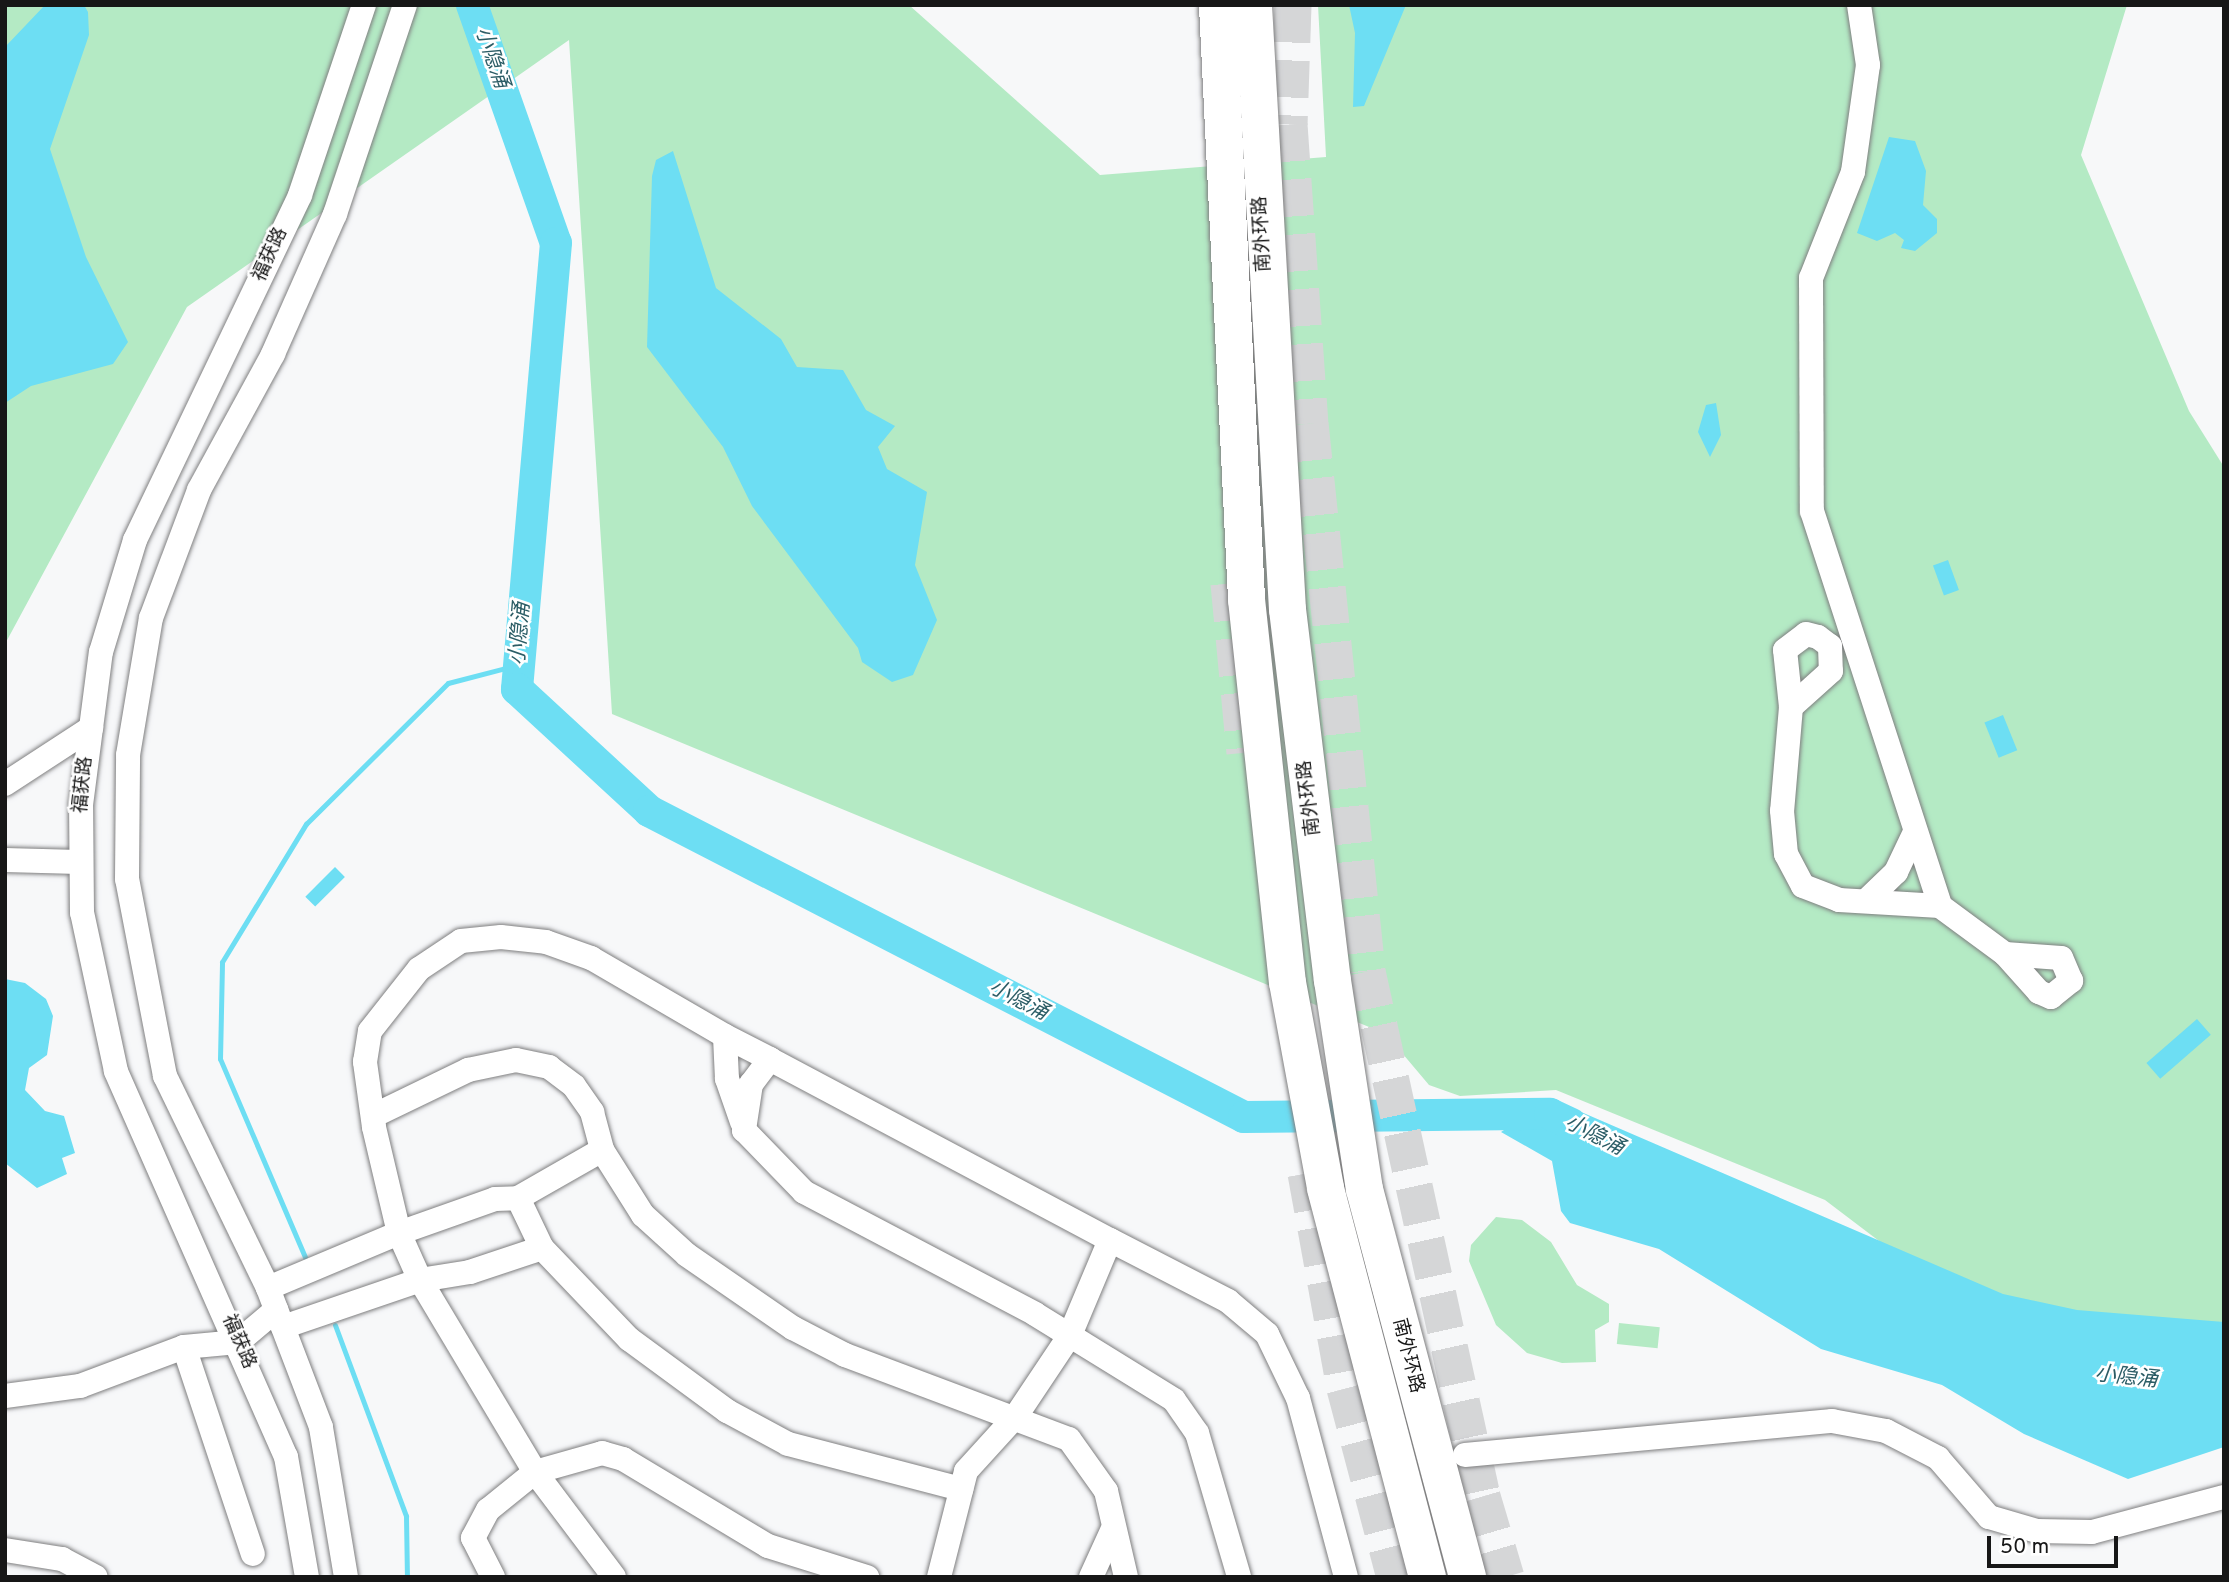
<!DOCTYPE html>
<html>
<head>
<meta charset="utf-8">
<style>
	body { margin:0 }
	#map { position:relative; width:2229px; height:1582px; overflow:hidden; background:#f7f8f9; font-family:Overpass,"Noto Sans SC",sans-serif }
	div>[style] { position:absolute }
	.green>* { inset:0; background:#b4eac4; transform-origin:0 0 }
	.water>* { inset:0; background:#6ddef3; transform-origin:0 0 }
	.stream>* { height:5px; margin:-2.5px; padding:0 2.5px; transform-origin:2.5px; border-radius:2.5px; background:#6ddef3 }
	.river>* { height:32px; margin:-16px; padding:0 16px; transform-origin:16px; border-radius:16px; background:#6ddef3 }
	.highway-tunnel>* { height:37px; margin-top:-18.5px; transform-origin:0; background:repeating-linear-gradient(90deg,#d5d6d7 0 37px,transparent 0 55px) }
	.roads { filter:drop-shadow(0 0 2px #7f7f80) drop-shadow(0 0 2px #7f7f80) }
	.minor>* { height:24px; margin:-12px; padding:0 12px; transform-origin:12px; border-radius:12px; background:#fff }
	.highway>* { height:37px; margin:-18.5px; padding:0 18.5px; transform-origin:18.5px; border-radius:18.5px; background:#fff }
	span { translate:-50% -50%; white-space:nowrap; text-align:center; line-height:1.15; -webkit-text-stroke:5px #fff; paint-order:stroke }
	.street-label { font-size:19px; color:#171717 }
	.water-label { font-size:21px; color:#2c5d66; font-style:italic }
	.frame { position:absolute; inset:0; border:7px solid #171717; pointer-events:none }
	.scale { position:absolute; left:1987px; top:1536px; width:131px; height:32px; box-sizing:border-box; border:4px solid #171717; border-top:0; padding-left:9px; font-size:21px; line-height:24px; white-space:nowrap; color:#171717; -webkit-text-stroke:5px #fff; paint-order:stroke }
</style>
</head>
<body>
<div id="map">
	<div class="green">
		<div style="clip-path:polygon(5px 5px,909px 5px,1100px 175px,1326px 157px,1318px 5px,2127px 5px,2081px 155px,2189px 411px,2224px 467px,2224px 1339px,2063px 1339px,1912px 1266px,1825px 1200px,1556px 1090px,1460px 1096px,1429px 1085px,1386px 1034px,612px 714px,569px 40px,187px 307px,5px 644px)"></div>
		<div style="clip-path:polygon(1496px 1217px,1522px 1220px,1551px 1242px,1577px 1285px,1609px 1304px,1609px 1322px,1595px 1330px,1596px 1362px,1562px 1363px,1527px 1353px,1496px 1325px,1469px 1261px,1471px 1245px)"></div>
		<div style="left:1619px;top:1323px;width:41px;height:21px;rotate:6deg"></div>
	</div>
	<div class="water">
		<div style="clip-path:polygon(45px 5px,84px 5px,88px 12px,89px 35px,50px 149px,86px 257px,128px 342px,113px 364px,31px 386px,5px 403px,5px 47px)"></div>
		<div style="clip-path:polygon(1349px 5px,1406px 5px,1364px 106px,1353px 107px,1355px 33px)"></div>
		<div style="clip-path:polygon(1889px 137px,1915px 141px,1926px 171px,1923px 205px,1937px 219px,1937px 233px,1915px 251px,1901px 248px,1904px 240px,1895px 233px,1877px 241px,1857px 233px)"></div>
		<div style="clip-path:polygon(673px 151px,716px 288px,781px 339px,797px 367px,843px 370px,866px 410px,895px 426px,878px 447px,887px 469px,927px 492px,915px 565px,937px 620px,913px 675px,892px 682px,862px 662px,858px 648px,752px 506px,723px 447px,647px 347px,652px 176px,656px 160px)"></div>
		<div style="clip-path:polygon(1716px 403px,1721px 435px,1710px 457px,1698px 432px,1706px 405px)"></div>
		<div style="left:1948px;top:560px;width:32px;height:16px;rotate:70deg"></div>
		<div style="left:2003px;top:715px;width:38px;height:20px;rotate:68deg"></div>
		<div style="left:335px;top:867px;width:14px;height:42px;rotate:45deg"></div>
		<div style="clip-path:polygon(5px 979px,25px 983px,46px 999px,53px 1016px,47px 1055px,29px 1068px,25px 1090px,45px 1111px,64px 1116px,75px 1153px,62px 1158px,67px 1174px,37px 1188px,5px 1163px)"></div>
		<div style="left:2197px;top:1019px;width:21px;height:67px;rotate:49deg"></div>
		<div style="clip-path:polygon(1551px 1099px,2003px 1294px,2077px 1310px,2224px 1322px,2224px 1447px,2128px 1479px,2024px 1434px,1942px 1385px,1821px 1349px,1659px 1249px,1570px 1223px,1561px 1211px,1552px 1161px,1501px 1132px)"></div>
	</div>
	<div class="stream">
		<div style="left:305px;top:1257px;width:215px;rotate:-113.2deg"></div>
		<div style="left:220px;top:1059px;width:97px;rotate:-88.8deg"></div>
		<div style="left:222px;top:962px;width:162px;rotate:-58.7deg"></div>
		<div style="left:306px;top:824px;width:200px;rotate:-44.8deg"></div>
		<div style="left:448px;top:683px;width:71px;rotate:-14.6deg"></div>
		<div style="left:335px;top:1325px;width:204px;rotate:69.6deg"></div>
		<div style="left:406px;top:1516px;width:61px;rotate:89.1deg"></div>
	</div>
	<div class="river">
		<div style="left:472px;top:5px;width:252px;rotate:70.6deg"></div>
		<div style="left:556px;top:243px;width:448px;rotate:95deg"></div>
		<div style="left:517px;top:689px;width:180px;rotate:42.7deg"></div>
		<div style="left:649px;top:811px;width:669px;rotate:27.22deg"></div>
		<div style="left:1244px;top:1117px;width:306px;rotate:-0.6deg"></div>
		<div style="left:1550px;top:1114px;width:23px;rotate:25deg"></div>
	</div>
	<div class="highway-tunnel">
		<div style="left:1293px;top:5px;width:119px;rotate:91.9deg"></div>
		<div style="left:1289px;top:124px;width:300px;rotate:86deg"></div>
		<div style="left:1310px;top:423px;width:551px;rotate:84.06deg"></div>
		<div style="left:1367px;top:971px;width:537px;rotate:77.64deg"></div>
		<div style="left:1482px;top:1496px;width:84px;rotate:73.5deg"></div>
		<div style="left:1229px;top:583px;width:170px;rotate:84.6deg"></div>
		<div style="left:1306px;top:1173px;width:219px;rotate:79.7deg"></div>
		<div style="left:1345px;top:1388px;width:196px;rotate:75.2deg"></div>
	</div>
	<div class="roads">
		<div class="minor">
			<div style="left:1859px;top:5px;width:61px;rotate:81.5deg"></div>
			<div style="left:1868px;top:65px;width:108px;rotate:98deg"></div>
			<div style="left:1853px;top:172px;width:114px;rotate:111.6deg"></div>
			<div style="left:1811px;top:278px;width:233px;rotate:89.8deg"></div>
			<div style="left:1812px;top:511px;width:415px;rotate:72deg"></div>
			<div style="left:1940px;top:906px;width:81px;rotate:36.4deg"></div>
			<div style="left:2005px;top:954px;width:51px;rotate:48.2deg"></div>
			<div style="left:2039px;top:992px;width:13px;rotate:23deg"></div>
			<div style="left:2051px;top:997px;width:26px;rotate:-39deg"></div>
			<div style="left:2071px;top:981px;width:25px;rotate:-113deg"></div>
			<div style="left:2061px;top:958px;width:56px;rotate:-175.9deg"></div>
			<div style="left:1791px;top:707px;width:57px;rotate:-96deg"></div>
			<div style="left:1785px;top:650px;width:26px;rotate:-37deg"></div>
			<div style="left:1806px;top:634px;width:12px;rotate:14deg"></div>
			<div style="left:1818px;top:637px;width:15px;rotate:37deg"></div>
			<div style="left:1830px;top:646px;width:25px;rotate:88deg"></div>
			<div style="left:1831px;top:671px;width:54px;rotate:138deg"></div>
			<div style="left:1791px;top:707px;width:104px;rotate:94.9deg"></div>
			<div style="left:1782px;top:811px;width:43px;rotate:84.7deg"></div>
			<div style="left:1786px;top:854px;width:36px;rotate:62deg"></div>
			<div style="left:1803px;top:886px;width:39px;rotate:21deg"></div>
			<div style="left:1839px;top:900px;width:101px;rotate:3.4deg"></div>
			<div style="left:5px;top:784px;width:103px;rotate:-33.1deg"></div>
			<div style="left:5px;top:860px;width:74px;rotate:1.5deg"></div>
			<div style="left:1866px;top:901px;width:42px;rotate:-44deg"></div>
			<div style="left:1896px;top:872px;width:42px;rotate:-64.7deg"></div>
			<div style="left:373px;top:1116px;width:106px;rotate:-25.8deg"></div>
			<div style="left:468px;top:1070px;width:49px;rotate:-11.8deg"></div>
			<div style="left:516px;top:1060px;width:34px;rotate:12deg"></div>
			<div style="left:549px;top:1067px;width:31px;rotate:37deg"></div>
			<div style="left:574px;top:1086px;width:32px;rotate:55deg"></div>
			<div style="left:592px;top:1112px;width:39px;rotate:75deg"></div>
			<div style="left:602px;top:1150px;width:97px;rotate:150.3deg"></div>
			<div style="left:742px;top:1122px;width:46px;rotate:-109.2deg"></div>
			<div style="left:727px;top:1079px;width:43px;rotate:-92.7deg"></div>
			<div style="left:725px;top:1036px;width:51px;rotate:27.1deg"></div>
			<div style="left:602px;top:1150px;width:77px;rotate:57.8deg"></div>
			<div style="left:643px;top:1215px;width:59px;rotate:42.3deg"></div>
			<div style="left:687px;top:1255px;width:129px;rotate:34.6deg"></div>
			<div style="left:793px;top:1328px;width:59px;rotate:27.4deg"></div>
			<div style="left:845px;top:1355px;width:239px;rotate:20.6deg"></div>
			<div style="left:1069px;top:1439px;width:64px;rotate:54.6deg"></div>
			<div style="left:1106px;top:1491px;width:88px;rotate:76.9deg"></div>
			<div style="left:518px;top:1198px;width:55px;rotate:64.4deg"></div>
			<div style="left:542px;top:1248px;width:76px;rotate:161.6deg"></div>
			<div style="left:470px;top:1272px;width:51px;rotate:170.9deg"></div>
			<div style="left:420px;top:1280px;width:51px;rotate:-114.1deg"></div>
			<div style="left:399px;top:1233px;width:102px;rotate:-19.5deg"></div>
			<div style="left:495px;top:1199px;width:23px;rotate:-2deg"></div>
			<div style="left:1110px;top:1240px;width:385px;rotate:-152deg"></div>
			<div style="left:770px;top:1059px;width:31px;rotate:127deg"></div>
			<div style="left:751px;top:1084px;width:47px;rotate:98.7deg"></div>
			<div style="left:744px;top:1130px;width:86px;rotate:45.9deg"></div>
			<div style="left:804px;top:1192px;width:261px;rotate:27.8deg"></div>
			<div style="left:1035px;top:1314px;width:163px;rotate:31.7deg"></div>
			<div style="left:1174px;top:1400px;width:40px;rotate:55.1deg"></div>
			<div style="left:1197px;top:1433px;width:150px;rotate:73.7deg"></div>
			<div style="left:542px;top:1248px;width:126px;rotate:46.3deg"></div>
			<div style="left:629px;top:1339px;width:122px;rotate:36.3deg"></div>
			<div style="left:727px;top:1411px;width:69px;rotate:28.4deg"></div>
			<div style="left:788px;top:1444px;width:179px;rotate:14.6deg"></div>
			<div style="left:268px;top:1288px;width:142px;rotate:-22.8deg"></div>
			<div style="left:399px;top:1233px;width:109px;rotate:-103.3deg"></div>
			<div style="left:374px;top:1127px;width:66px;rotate:-97.9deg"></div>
			<div style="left:365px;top:1062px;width:31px;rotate:-81deg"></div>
			<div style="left:370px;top:1031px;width:79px;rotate:-51.7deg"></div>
			<div style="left:419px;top:969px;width:50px;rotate:-33.7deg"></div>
			<div style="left:461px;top:941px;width:40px;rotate:-5.7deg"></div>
			<div style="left:501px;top:937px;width:45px;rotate:6.3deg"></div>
			<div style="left:546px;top:942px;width:48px;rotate:19.6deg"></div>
			<div style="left:591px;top:958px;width:155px;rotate:30.2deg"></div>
			<div style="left:283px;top:1327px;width:145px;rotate:-18.9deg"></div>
			<div style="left:420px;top:1280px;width:224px;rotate:59.1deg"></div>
			<div style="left:535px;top:1472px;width:131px;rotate:53deg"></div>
			<div style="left:184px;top:1347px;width:218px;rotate:71.6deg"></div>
			<div style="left:5px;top:1396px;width:76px;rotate:-7.6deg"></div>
			<div style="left:80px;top:1386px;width:111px;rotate:-20.6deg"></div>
			<div style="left:184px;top:1347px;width:54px;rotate:-5.3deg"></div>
			<div style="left:238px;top:1342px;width:50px;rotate:-40.1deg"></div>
			<div style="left:1465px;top:1455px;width:369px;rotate:-5.3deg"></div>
			<div style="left:1832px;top:1421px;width:55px;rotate:10.5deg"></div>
			<div style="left:1886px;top:1431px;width:59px;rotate:27.4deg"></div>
			<div style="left:1938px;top:1458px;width:78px;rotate:49.2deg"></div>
			<div style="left:1989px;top:1517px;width:50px;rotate:16.3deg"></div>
			<div style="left:2037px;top:1531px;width:55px;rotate:1deg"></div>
			<div style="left:2092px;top:1532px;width:137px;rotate:-14.9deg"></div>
			<div style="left:5px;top:1550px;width:58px;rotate:9deg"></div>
			<div style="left:62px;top:1559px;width:38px;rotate:28deg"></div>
			<div style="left:307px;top:1577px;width:122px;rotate:-99.9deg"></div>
			<div style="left:286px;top:1457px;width:422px;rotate:-113.8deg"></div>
			<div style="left:116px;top:1071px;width:162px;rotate:-102.1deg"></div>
			<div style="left:82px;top:913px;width:108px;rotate:-90.5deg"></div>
			<div style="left:81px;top:805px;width:154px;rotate:-82.6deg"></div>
			<div style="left:101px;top:652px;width:117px;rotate:-73.1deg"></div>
			<div style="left:135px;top:540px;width:382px;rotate:-64.4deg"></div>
			<div style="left:300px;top:195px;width:200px;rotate:-71.4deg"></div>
			<div style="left:346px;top:1577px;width:152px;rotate:-99.5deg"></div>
			<div style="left:321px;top:1427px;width:149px;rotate:-110.9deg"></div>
			<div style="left:268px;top:1288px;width:236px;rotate:-115.9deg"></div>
			<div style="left:165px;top:1076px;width:201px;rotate:-100.9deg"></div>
			<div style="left:127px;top:879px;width:124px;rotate:-89.5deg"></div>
			<div style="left:128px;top:755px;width:139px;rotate:-80.5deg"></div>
			<div style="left:151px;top:618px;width:137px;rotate:-69.4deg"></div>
			<div style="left:199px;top:490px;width:155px;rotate:-61.4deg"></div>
			<div style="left:273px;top:354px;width:153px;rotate:-66.1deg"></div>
			<div style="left:335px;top:214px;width:220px;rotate:-71.5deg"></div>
			<div style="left:493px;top:1577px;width:44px;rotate:-117.1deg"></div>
			<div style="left:473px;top:1538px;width:32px;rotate:-62deg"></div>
			<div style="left:488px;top:1510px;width:60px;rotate:-39deg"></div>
			<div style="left:535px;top:1472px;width:70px;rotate:-15.8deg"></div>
			<div style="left:602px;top:1453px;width:22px;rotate:16deg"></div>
			<div style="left:623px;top:1459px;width:169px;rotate:31deg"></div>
			<div style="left:768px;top:1546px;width:104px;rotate:17.4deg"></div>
			<div style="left:939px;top:1577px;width:109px;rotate:-75.7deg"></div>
			<div style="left:966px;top:1471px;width:74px;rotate:-47.7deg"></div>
			<div style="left:1016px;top:1416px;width:97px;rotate:-56.3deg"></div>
			<div style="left:1070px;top:1335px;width:103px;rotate:-67.2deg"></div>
			<div style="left:1110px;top:1240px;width:133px;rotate:27.3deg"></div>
			<div style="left:1228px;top:1301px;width:51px;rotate:40.2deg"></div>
			<div style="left:1267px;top:1334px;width:71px;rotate:64.2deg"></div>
			<div style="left:1298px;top:1398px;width:185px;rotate:75deg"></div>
			<div style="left:1091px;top:1577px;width:51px;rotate:-65.5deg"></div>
		</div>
		<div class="highway">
			<div style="left:1217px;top:5px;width:595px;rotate:87.2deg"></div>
			<div style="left:1246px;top:599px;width:385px;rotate:83.9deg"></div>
			<div style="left:1287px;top:982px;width:209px;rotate:79.5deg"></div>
			<div style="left:1325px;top:1188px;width:402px;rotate:75.3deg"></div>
			<div style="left:1253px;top:5px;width:605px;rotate:86.78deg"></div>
			<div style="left:1287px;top:609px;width:374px;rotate:83.1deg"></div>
			<div style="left:1332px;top:980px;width:211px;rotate:81.3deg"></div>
			<div style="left:1364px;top:1189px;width:401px;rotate:75.1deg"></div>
		</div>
	</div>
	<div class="street-label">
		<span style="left:1263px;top:234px;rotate:-93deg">南外环路</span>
		<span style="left:271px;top:255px;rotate:-65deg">福获路</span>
		<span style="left:84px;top:785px;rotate:-84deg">福获路</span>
		<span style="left:1310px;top:798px;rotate:-97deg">南外环路</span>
		<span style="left:238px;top:1342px;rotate:67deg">福获路</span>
		<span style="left:1407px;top:1356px;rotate:76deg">南外环路</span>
	</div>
	<div class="water-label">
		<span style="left:491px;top:58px;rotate:71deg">小隐涌</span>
		<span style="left:521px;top:634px;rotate:-85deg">小隐涌</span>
		<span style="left:1018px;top:1001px;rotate:27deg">小隐涌</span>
		<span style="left:1594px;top:1136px;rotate:27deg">小隐涌</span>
		<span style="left:2126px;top:1378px;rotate:6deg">小隐涌</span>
	</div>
	<div class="frame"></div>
	<div class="scale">50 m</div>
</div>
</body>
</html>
